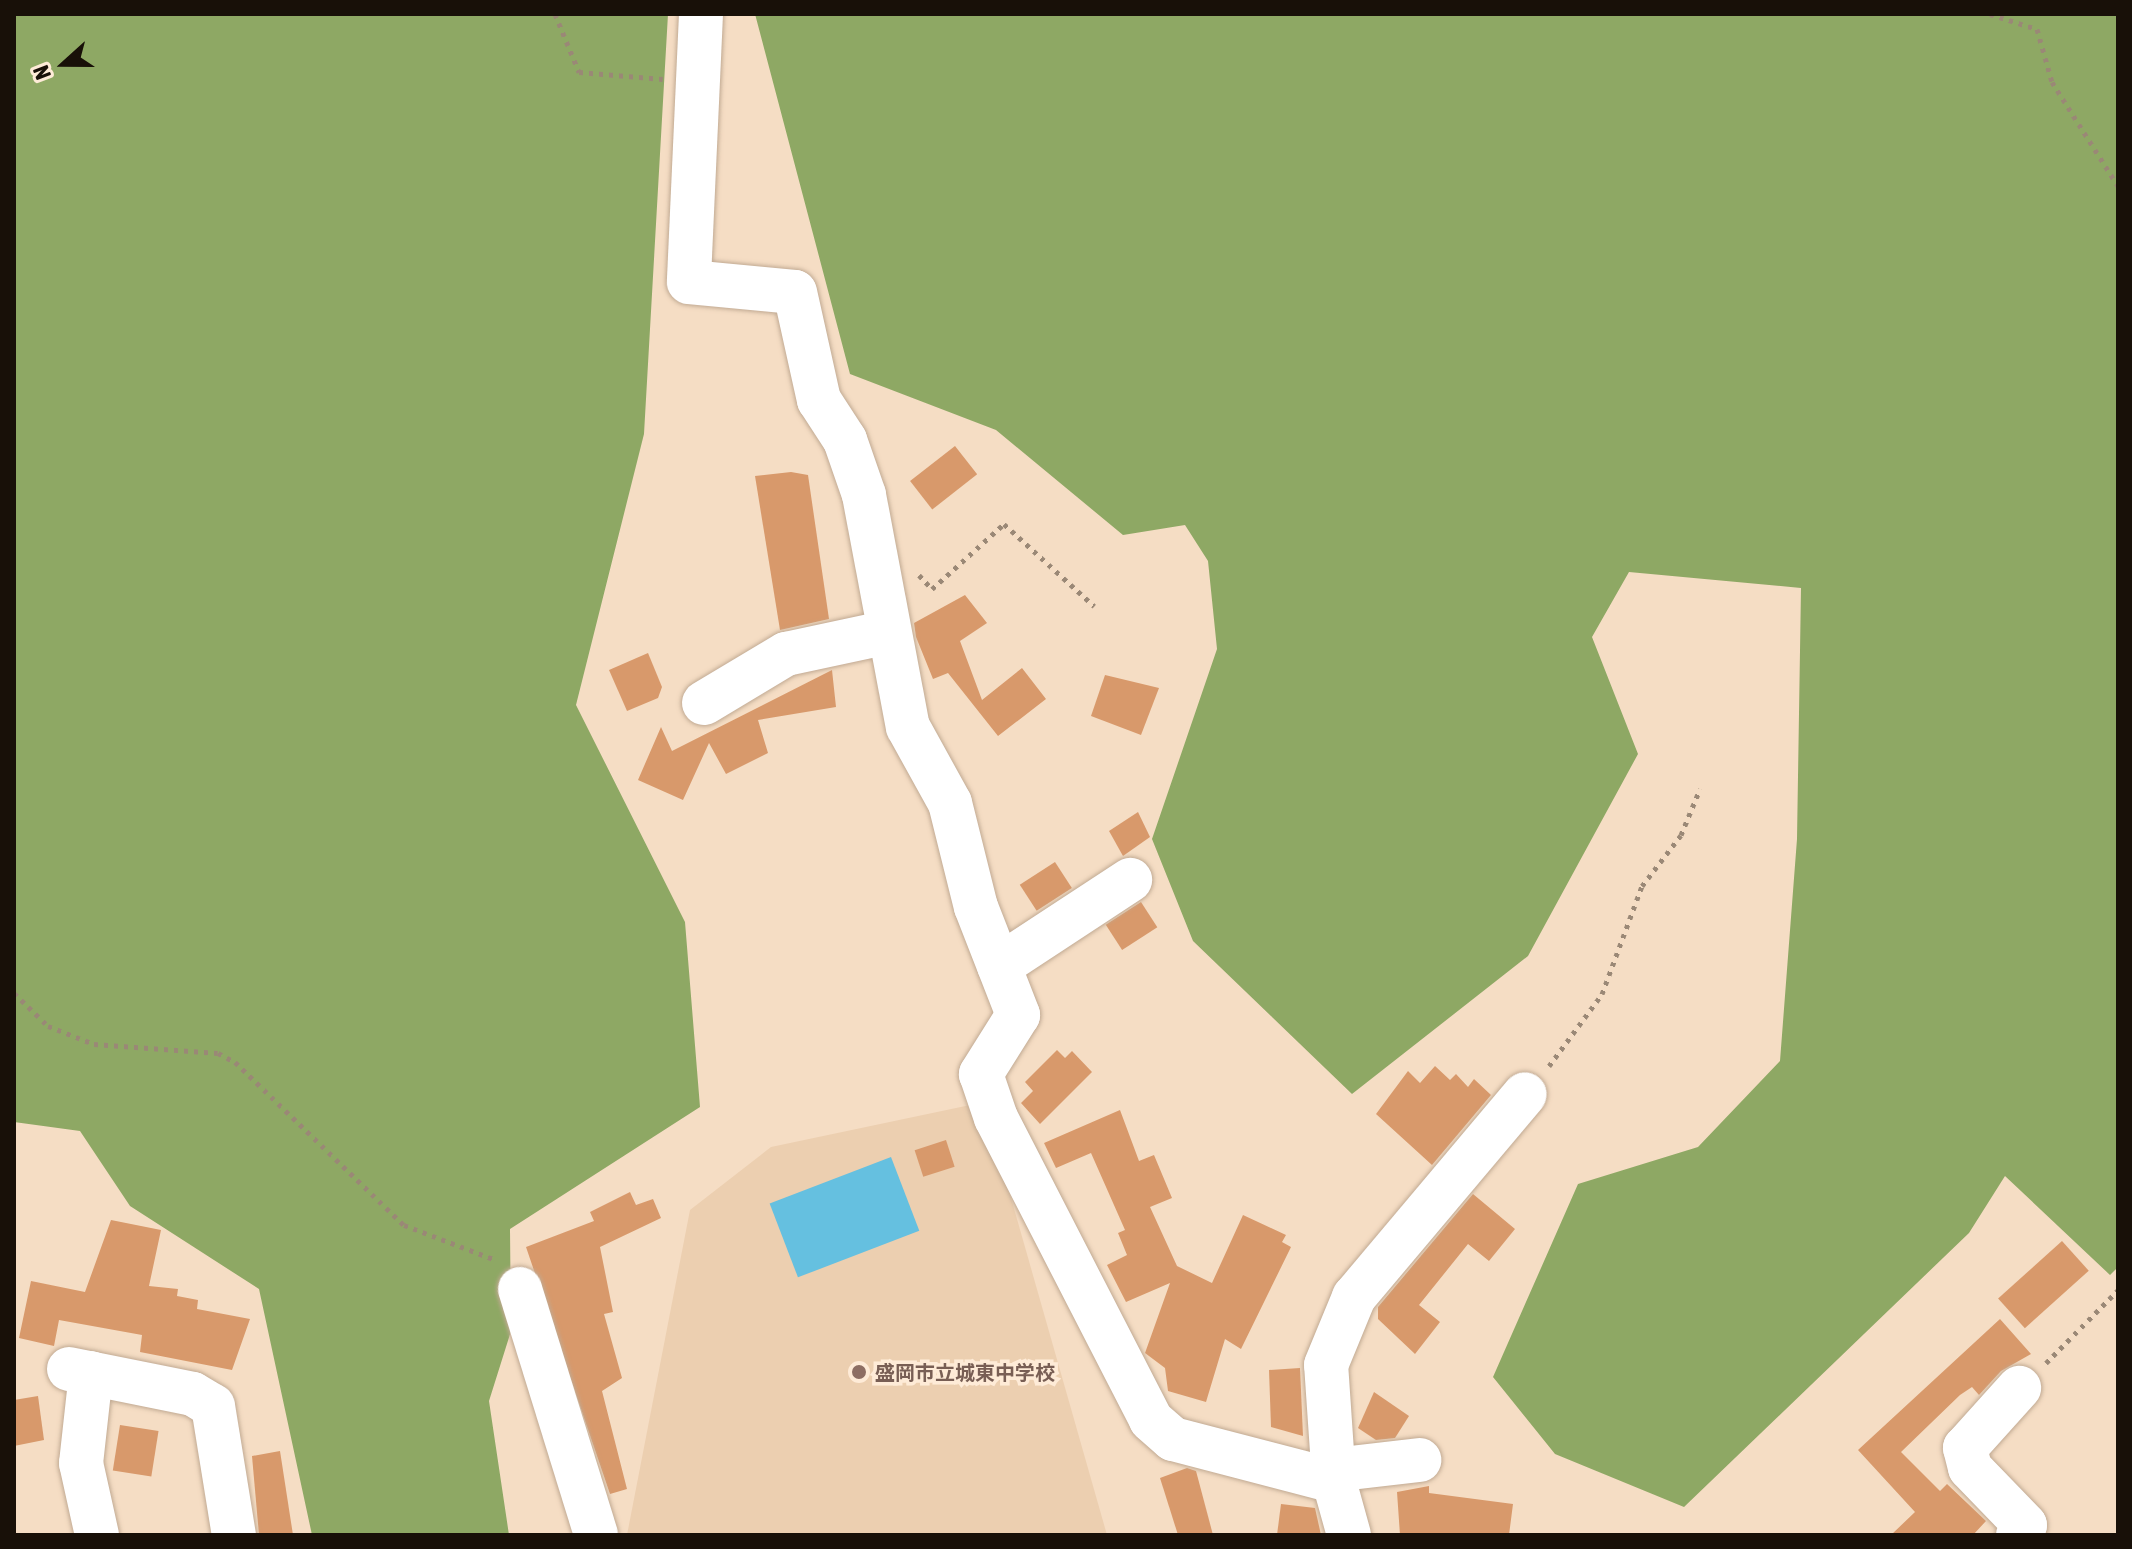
<!DOCTYPE html>
<html>
<head>
<meta charset="utf-8">
<style>
	body { margin:0 }
	#map { position:relative; width:2132px; height:1549px; overflow:hidden; background:#f5ddc4; font-family:"Asap Condensed","Noto Sans JP",sans-serif }
	div>[style] { position:absolute }
	.built>* { inset:0; background:#eccfb0 }
	.forest>* { inset:0; background:#8ea864 }
	.water>* { inset:0; background:#65c0e0; transform-origin:0 0 }
	.building>* { inset:0; background:#d8996b; transform-origin:0 0 }
	.path>* { height:5px; margin-top:-2.5px; transform-origin:0; background:repeating-linear-gradient(90deg,#9a8876 0 4px,transparent 0 10px) }
	.roads { filter:drop-shadow(0 0 2px #c1aa93) drop-shadow(0 0 2px #c1aa93) }
	.minor>* { height:44px; margin:-22px; padding:0 22px; transform-origin:22px; border-radius:22px; background:#fff }
	.dots>* { width:22px; height:22px; translate:-50% -50%; box-sizing:border-box; border:4px solid #feebd7; border-radius:50% }
	span { translate:-50% -50%; white-space:nowrap; text-align:center; line-height:1.15; -webkit-text-stroke:7px #feebd7; paint-order:stroke }
	.education-label { font-size:20px; color:#785e54; font-weight:700 }
	.left { translate:0 -50%; text-align:left }
	.frame { position:absolute; inset:0; border:16px solid #181008; pointer-events:none }
	.north { position:absolute; left:24px; top:24px; width:80px; height:80px; -webkit-text-stroke:6px #feebd7; paint-order:stroke; rotate:249deg; font-size:22px; font-weight:700; line-height:32px; text-align:center; color:#181008 }
	.north::after { content:''; display:block; margin:auto; width:28px; height:36px; background:#181008; clip-path:polygon(50% 0,100% 100%,50% 72%,0 100%) }
</style>
</head>
<body>
<div id="map">
	<div class="built">
		<div style="clip-path:polygon(975px 1104px,1011px 1198px,1107px 1535px,627px 1535px,690px 1210px,771px 1147px)"></div>
	</div>
	<div class="forest">
		<div style="clip-path:polygon(14px 14px,668px 14px,644px 434px,576px 705px,685px 922px,700px 1107px,510px 1229px,511px 1331px,489px 1401px,509px 1535px,312px 1535px,259px 1289px,130px 1206px,80px 1131px,14px 1122px)"></div>
		<div style="clip-path:polygon(755px 14px,2118px 14px,2118px 1267px,2110px 1275px,2005px 1176px,1969px 1233px,1684px 1507px,1555px 1454px,1493px 1377px,1578px 1184px,1698px 1147px,1780px 1061px,1797px 839px,1801px 588px,1629px 572px,1592px 637px,1638px 754px,1528px 956px,1352px 1094px,1193px 941px,1152px 839px,1217px 649px,1208px 561px,1185px 525px,1123px 535px,996px 430px,850px 374px)"></div>
	</div>
	<div class="water">
		<div style="left:891px;top:1157px;width:79px;height:130px;rotate:69deg"></div>
	</div>
	<div class="building">
		<div style="left:955px;top:446px;width:36px;height:57px;rotate:52deg"></div>
		<div style="clip-path:polygon(791px 472px,808px 475px,829px 619px,780px 630px,755px 476px)"></div>
		<div style="clip-path:polygon(965px 595px,987px 623px,960px 641px,982px 700px,1022px 668px,1046px 699px,998px 736px,948px 673px,933px 679px,916px 637px,914px 623px)"></div>
		<div style="clip-path:polygon(648px 653px,662px 687px,658px 698px,627px 711px,609px 670px)"></div>
		<div style="clip-path:polygon(832px 670px,836px 707px,758px 720px,768px 753px,726px 774px,709px 743px,683px 800px,638px 780px,661px 727px,672px 751px)"></div>
		<div style="clip-path:polygon(1105px 675px,1159px 688px,1141px 735px,1091px 716px)"></div>
		<div style="clip-path:polygon(1138px 812px,1150px 837px,1123px 856px,1109px 831px)"></div>
		<div style="left:1055px;top:862px;width:31px;height:42px;rotate:57deg"></div>
		<div style="left:1141px;top:902px;width:30px;height:42px;rotate:57deg"></div>
		<div style="clip-path:polygon(1057px 1050px,1065px 1058px,1072px 1051px,1092px 1072px,1040px 1124px,1021px 1103px,1033px 1091px,1025px 1082px)"></div>
		<div style="clip-path:polygon(1435px 1066px,1450px 1080px,1456px 1074px,1468px 1087px,1474px 1079px,1491px 1095px,1432px 1165px,1376px 1114px,1408px 1071px,1420px 1083px)"></div>
		<div style="clip-path:polygon(1120px 1110px,1139px 1161px,1154px 1155px,1172px 1198px,1150px 1207px,1177px 1266px,1212px 1283px,1243px 1215px,1286px 1235px,1282px 1242px,1291px 1247px,1241px 1349px,1225px 1339px,1206px 1402px,1168px 1391px,1165px 1368px,1145px 1353px,1170px 1283px,1126px 1302px,1107px 1265px,1127px 1255px,1118px 1233px,1125px 1230px,1091px 1153px,1056px 1168px,1044px 1143px)"></div>
		<div style="left:946px;top:1140px;width:28px;height:33px;rotate:72deg"></div>
		<div style="clip-path:polygon(630px 1192px,636px 1205px,653px 1199px,661px 1218px,600px 1247px,613px 1312px,604px 1314px,622px 1378px,602px 1391px,627px 1489px,610px 1494px,526px 1247px,594px 1221px,590px 1212px)"></div>
		<div style="clip-path:polygon(1473px 1194px,1515px 1229px,1489px 1261px,1468px 1244px,1419px 1305px,1440px 1322px,1415px 1354px,1378px 1319px,1378px 1307px)"></div>
		<div style="clip-path:polygon(111px 1220px,161px 1230px,149px 1286px,178px 1289px,177px 1296px,198px 1300px,197px 1309px,250px 1319px,232px 1370px,140px 1352px,142px 1335px,59px 1320px,54px 1346px,19px 1338px,31px 1281px,85px 1292px)"></div>
		<div style="left:2062px;top:1241px;width:40px;height:86px;rotate:48deg"></div>
		<div style="clip-path:polygon(2000px 1319px,2031px 1354px,2001px 1371px,1979px 1395px,1972px 1387px,1960px 1395px,1901px 1452px,1940px 1491px,1947px 1484px,1986px 1521px,1973px 1535px,1891px 1535px,1915px 1512px,1858px 1450px)"></div>
		<div style="clip-path:polygon(1300px 1368px,1303px 1436px,1271px 1427px,1269px 1370px)"></div>
		<div style="clip-path:polygon(1374px 1392px,1409px 1416px,1395px 1438px,1376px 1440px,1358px 1428px)"></div>
		<div style="clip-path:polygon(38px 1396px,44px 1440px,14px 1446px,14px 1400px)"></div>
		<div style="left:120px;top:1425px;width:39px;height:46px;rotate:9deg"></div>
		<div style="clip-path:polygon(280px 1451px,293px 1535px,259px 1535px,252px 1456px)"></div>
		<div style="clip-path:polygon(1187px 1468px,1196px 1471px,1213px 1535px,1178px 1535px,1160px 1478px)"></div>
		<div style="clip-path:polygon(1429px 1486px,1429px 1493px,1513px 1504px,1509px 1535px,1400px 1535px,1397px 1492px)"></div>
		<div style="clip-path:polygon(1281px 1504px,1315px 1508px,1321px 1535px,1277px 1535px)"></div>
	</div>
	<div class="path">
		<div style="left:555px;top:14px;width:63px;rotate:67.5deg"></div>
		<div style="left:579px;top:72px;width:84px;rotate:4.8deg"></div>
		<div style="left:1990px;top:14px;width:49px;rotate:17.7deg"></div>
		<div style="left:2037px;top:29px;width:55px;rotate:74.2deg"></div>
		<div style="left:2052px;top:82px;width:123px;rotate:57.6deg"></div>
		<div style="left:919px;top:575px;width:19px;rotate:47deg"></div>
		<div style="left:932px;top:589px;width:97px;rotate:-42.1deg"></div>
		<div style="left:1004px;top:524px;width:122px;rotate:42.3deg"></div>
		<div style="left:14px;top:993px;width:47px;rotate:44.1deg"></div>
		<div style="left:48px;top:1026px;width:49px;rotate:21.4deg"></div>
		<div style="left:94px;top:1044px;width:124px;rotate:4.2deg"></div>
		<div style="left:218px;top:1053px;width:19px;rotate:28deg"></div>
		<div style="left:235px;top:1062px;width:235px;rotate:44deg"></div>
		<div style="left:404px;top:1225px;width:98px;rotate:20.8deg"></div>
		<div style="left:1549px;top:1066px;width:89px;rotate:-53.6deg"></div>
		<div style="left:1602px;top:994px;width:115px;rotate:-69.7deg"></div>
		<div style="left:1642px;top:886px;width:64px;rotate:-52.6deg"></div>
		<div style="left:1681px;top:835px;width:50px;rotate:-67.6deg"></div>
		<div style="left:2046px;top:1363px;width:103px;rotate:-45.4deg"></div>
	</div>
	<div class="roads">
		<div class="minor">
			<div style="left:701px;top:14px;width:268px;rotate:92.6deg"></div>
			<div style="left:689px;top:282px;width:106px;rotate:5.4deg"></div>
			<div style="left:795px;top:292px;width:111px;rotate:77.5deg"></div>
			<div style="left:819px;top:400px;width:48px;rotate:57deg"></div>
			<div style="left:845px;top:440px;width:58px;rotate:70.9deg"></div>
			<div style="left:864px;top:495px;width:236px;rotate:79.3deg"></div>
			<div style="left:908px;top:727px;width:87px;rotate:61.1deg"></div>
			<div style="left:950px;top:803px;width:107px;rotate:76deg"></div>
			<div style="left:976px;top:907px;width:116px;rotate:68.7deg"></div>
			<div style="left:1018px;top:1015px;width:70px;rotate:122.1deg"></div>
			<div style="left:981px;top:1074px;width:46px;rotate:71.2deg"></div>
			<div style="left:996px;top:1118px;width:339px;rotate:62.8deg"></div>
			<div style="left:1151px;top:1420px;width:29px;rotate:41deg"></div>
			<div style="left:1173px;top:1439px;width:166px;rotate:14.6deg"></div>
			<div style="left:1334px;top:1481px;width:56px;rotate:74.5deg"></div>
			<div style="left:704px;top:703px;width:96px;rotate:-30.9deg"></div>
			<div style="left:786px;top:654px;width:105px;rotate:-12.1deg"></div>
			<div style="left:999px;top:966px;width:157px;rotate:-33.3deg"></div>
			<div style="left:520px;top:1289px;width:257px;rotate:72.8deg"></div>
			<div style="left:69px;top:1369px;width:126px;rotate:11.4deg"></div>
			<div style="left:193px;top:1394px;width:23px;rotate:31deg"></div>
			<div style="left:213px;top:1406px;width:131px;rotate:80.8deg"></div>
			<div style="left:91px;top:1373px;width:91px;rotate:96.3deg"></div>
			<div style="left:81px;top:1463px;width:74px;rotate:77.5deg"></div>
			<div style="left:1333px;top:1470px;width:87px;rotate:-6.6deg"></div>
			<div style="left:1334px;top:1481px;width:116px;rotate:-93.9deg"></div>
			<div style="left:1326px;top:1365px;width:74px;rotate:-67.6deg"></div>
			<div style="left:1354px;top:1297px;width:265px;rotate:-49.9deg"></div>
			<div style="left:2018px;top:1535px;width:12px;rotate:-55deg"></div>
			<div style="left:2025px;top:1525px;width:79px;rotate:-134deg"></div>
			<div style="left:1970px;top:1468px;width:21px;rotate:-104deg"></div>
			<div style="left:1965px;top:1448px;width:81px;rotate:-48deg"></div>
		</div>
	</div>
	<div class="dots">
		<div style="left:859px;top:1372px;background:#8d6e63"></div>
	</div>
	<div class="education-label">
		<span class="left" style="left:875px;top:1372px">盛岡市立城東中学校</span>
	</div>
	<div class="frame"></div>
	<div class="north">N</div>
</div>
</body>
</html>
